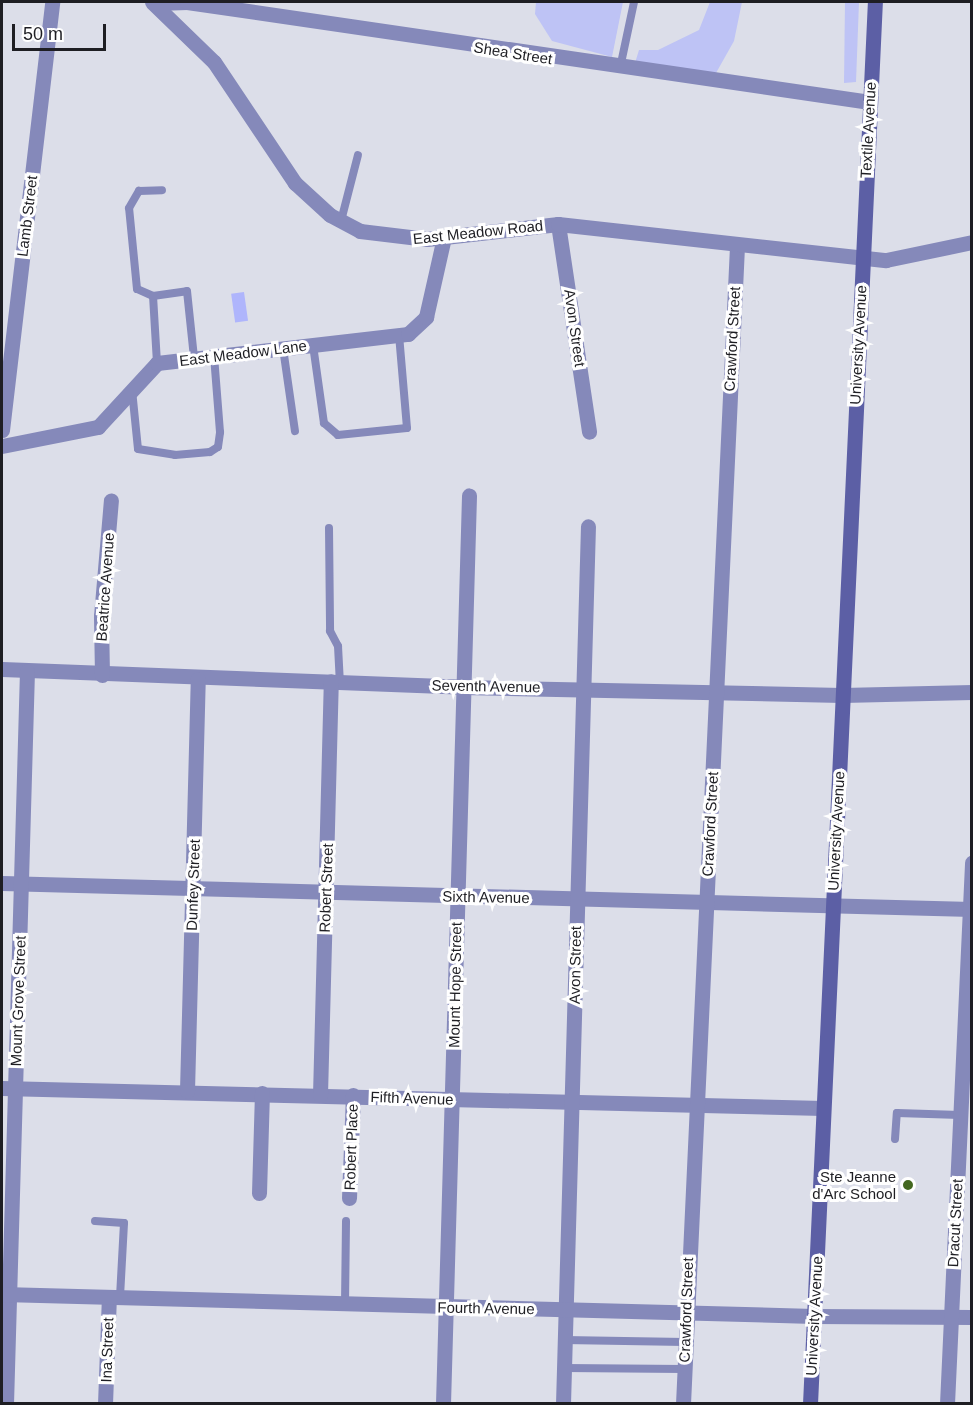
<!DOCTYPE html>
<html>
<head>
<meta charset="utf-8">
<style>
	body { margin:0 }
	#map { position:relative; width:973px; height:1405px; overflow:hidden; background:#dcdee9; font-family:Helvetica,sans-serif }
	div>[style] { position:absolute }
	.green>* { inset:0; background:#bec3f5 }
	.water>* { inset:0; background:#afb5fc; transform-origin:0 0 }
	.service>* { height:8px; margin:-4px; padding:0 4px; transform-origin:4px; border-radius:4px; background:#8589ba }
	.minor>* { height:15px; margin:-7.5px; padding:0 7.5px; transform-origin:7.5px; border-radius:7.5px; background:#8589ba }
	.tertiary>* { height:15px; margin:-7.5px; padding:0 7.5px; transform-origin:7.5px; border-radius:7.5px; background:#8589ba }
	.secondary>* { height:15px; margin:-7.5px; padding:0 7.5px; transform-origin:7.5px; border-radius:7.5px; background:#5c5fa5 }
	.dots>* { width:16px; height:16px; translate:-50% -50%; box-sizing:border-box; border:3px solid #fff; border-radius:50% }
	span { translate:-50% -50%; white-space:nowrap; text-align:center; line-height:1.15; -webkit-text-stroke:6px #fff; paint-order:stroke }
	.street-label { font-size:15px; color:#1e1e23 }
	.poi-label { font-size:15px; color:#1e1e23 }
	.right { translate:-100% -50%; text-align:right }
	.frame { position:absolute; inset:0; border:3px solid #1e1e23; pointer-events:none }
	.scale { position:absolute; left:12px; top:24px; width:94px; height:27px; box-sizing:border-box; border:3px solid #1e1e23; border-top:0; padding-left:8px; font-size:18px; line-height:21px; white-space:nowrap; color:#1e1e23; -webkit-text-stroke:4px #fff; paint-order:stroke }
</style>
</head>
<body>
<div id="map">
	<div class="green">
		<div style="clip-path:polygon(536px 2px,623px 2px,612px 57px,552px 41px,535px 14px)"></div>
		<div style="clip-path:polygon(710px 2px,742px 2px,734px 41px,716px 73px,635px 63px,639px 50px,658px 50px,699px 30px)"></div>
		<div style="clip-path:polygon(845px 2px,859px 2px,856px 82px,844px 83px)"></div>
	</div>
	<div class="water">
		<div style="left:244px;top:292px;width:29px;height:13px;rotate:82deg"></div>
	</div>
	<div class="service">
		<div style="left:620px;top:68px;width:67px;rotate:-78deg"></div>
		<div style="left:341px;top:221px;width:68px;rotate:-75.6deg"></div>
		<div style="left:153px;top:296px;width:17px;rotate:-156deg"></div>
		<div style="left:137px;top:289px;width:81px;rotate:-95.6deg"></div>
		<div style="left:129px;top:208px;width:20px;rotate:-60deg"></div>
		<div style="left:139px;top:191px;width:23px;rotate:-2deg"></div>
		<div style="left:313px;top:345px;width:79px;rotate:82deg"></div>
		<div style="left:324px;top:423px;width:18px;rotate:41deg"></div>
		<div style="left:338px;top:435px;width:69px;rotate:-5.8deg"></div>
		<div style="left:407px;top:428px;width:93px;rotate:-94.9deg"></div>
		<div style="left:283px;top:348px;width:84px;rotate:81.8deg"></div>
		<div style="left:157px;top:363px;width:67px;rotate:-93.4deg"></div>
		<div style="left:153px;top:296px;width:34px;rotate:-8deg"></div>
		<div style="left:187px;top:291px;width:67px;rotate:84deg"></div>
		<div style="left:132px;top:390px;width:59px;rotate:84.2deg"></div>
		<div style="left:138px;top:449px;width:37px;rotate:9deg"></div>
		<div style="left:175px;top:455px;width:35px;rotate:-5deg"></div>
		<div style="left:210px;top:452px;width:9px;rotate:-32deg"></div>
		<div style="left:218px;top:447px;width:15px;rotate:-82deg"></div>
		<div style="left:220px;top:432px;width:76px;rotate:-94.5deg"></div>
		<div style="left:329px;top:528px;width:103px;rotate:89.4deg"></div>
		<div style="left:330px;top:631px;width:17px;rotate:62deg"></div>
		<div style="left:338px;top:646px;width:35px;rotate:87deg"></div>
		<div style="left:895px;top:1139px;width:26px;rotate:-86deg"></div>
		<div style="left:897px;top:1113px;width:63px;rotate:1.8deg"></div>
		<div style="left:95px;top:1221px;width:29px;rotate:4deg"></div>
		<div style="left:124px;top:1223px;width:74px;rotate:93.1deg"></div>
		<div style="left:345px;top:1304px;width:83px;rotate:-89.3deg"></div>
		<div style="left:564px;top:1340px;width:121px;rotate:0.9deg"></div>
		<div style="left:564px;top:1368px;width:120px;rotate:0.5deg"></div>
	</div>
	<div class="minor">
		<div style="left:157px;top:3px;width:30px;rotate:-2deg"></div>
		<div style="left:187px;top:2px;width:690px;rotate:8.33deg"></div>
		<div style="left:558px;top:224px;width:210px;rotate:81.5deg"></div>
		<div style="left:2px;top:430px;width:431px;rotate:-83.3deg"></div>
		<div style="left:2px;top:446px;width:98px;rotate:-11.2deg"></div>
		<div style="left:98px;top:427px;width:87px;rotate:-47.3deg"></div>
		<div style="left:157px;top:363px;width:253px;rotate:-6.6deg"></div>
		<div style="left:408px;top:334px;width:25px;rotate:-43deg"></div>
		<div style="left:426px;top:317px;width:82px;rotate:-77.3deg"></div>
		<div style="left:2px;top:669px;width:461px;rotate:2.2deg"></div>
		<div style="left:463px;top:687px;width:379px;rotate:1.2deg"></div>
		<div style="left:842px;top:695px;width:130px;rotate:-1.3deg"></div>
		<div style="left:102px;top:675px;width:59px;rotate:-91deg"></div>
		<div style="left:101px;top:616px;width:116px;rotate:-85.1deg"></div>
		<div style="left:2px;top:883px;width:970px;rotate:1.54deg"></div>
		<div style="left:2px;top:1088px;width:821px;rotate:1.4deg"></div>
		<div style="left:187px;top:1091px;width:412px;rotate:-88.5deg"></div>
		<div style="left:320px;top:1095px;width:414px;rotate:-88.5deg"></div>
		<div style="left:259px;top:1193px;width:100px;rotate:-88.3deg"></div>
		<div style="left:349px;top:1198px;width:103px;rotate:-87.8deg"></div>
		<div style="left:814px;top:1316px;width:158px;rotate:0.4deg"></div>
		<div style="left:6px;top:1404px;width:733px;rotate:-88.36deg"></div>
		<div style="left:105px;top:1404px;width:107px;rotate:-87.9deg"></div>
		<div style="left:443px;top:1404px;width:909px;rotate:-88.36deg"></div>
		<div style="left:563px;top:1404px;width:878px;rotate:-88.37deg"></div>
		<div style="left:683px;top:1404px;width:1160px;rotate:-87.33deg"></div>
		<div style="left:947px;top:1404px;width:542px;rotate:-87.35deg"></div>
	</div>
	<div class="tertiary">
		<div style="left:152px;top:2px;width:86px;rotate:44.1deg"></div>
		<div style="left:214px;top:62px;width:146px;rotate:56.2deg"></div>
		<div style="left:295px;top:183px;width:47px;rotate:42.4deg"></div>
		<div style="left:330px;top:215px;width:34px;rotate:28deg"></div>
		<div style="left:360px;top:231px;width:67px;rotate:6.8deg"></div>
		<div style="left:427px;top:239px;width:132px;rotate:-6.5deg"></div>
		<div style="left:558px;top:224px;width:330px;rotate:6.3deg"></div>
		<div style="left:886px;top:260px;width:88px;rotate:-11.8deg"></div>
		<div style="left:2px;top:1294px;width:812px;rotate:1.55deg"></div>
	</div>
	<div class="secondary">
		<div style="left:810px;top:1404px;width:1404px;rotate:-87.35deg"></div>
	</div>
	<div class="dots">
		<div style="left:908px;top:1185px;background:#43671f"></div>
	</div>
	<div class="street-label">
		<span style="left:513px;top:53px;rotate:9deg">Shea Street</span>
		<span style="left:868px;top:130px;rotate:-87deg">Textile Avenue</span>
		<span style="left:27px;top:216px;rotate:-83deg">Lamb Street</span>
		<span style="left:478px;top:232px;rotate:-6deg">East Meadow Road</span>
		<span style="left:575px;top:328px;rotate:82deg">Avon Street</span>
		<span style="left:732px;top:339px;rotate:-87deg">Crawford Street</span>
		<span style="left:858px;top:345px;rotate:-87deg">University Avenue</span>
		<span style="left:243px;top:353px;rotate:-7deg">East Meadow Lane</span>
		<span style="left:105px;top:587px;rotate:-86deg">Beatrice Avenue</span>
		<span style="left:486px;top:686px;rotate:1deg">Seventh Avenue</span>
		<span style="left:710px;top:824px;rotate:-87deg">Crawford Street</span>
		<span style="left:836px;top:831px;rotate:-87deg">University Avenue</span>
		<span style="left:193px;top:885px;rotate:-88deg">Dunfey Street</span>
		<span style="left:326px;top:888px;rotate:-88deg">Robert Street</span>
		<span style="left:486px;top:897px;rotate:1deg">Sixth Avenue</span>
		<span style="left:575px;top:965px;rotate:-89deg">Avon Street</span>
		<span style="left:455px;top:985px;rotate:-89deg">Mount Hope Street</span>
		<span style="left:18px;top:1001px;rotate:-88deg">Mount Grove Street</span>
		<span style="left:412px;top:1098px;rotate:2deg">Fifth Avenue</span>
		<span style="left:351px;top:1147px;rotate:-88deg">Robert Place</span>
		<span style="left:955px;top:1223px;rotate:-87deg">Dracut Street</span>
		<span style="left:486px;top:1308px;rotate:1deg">Fourth Avenue</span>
		<span style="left:686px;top:1310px;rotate:-88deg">Crawford Street</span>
		<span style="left:814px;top:1316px;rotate:-87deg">University Avenue</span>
		<span style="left:107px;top:1350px;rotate:-88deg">Ina Street</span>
	</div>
	<div class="poi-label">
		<span class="right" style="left:896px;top:1185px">Ste Jeanne<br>d'Arc School</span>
	</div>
	<div class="frame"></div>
	<div class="scale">50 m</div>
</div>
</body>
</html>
